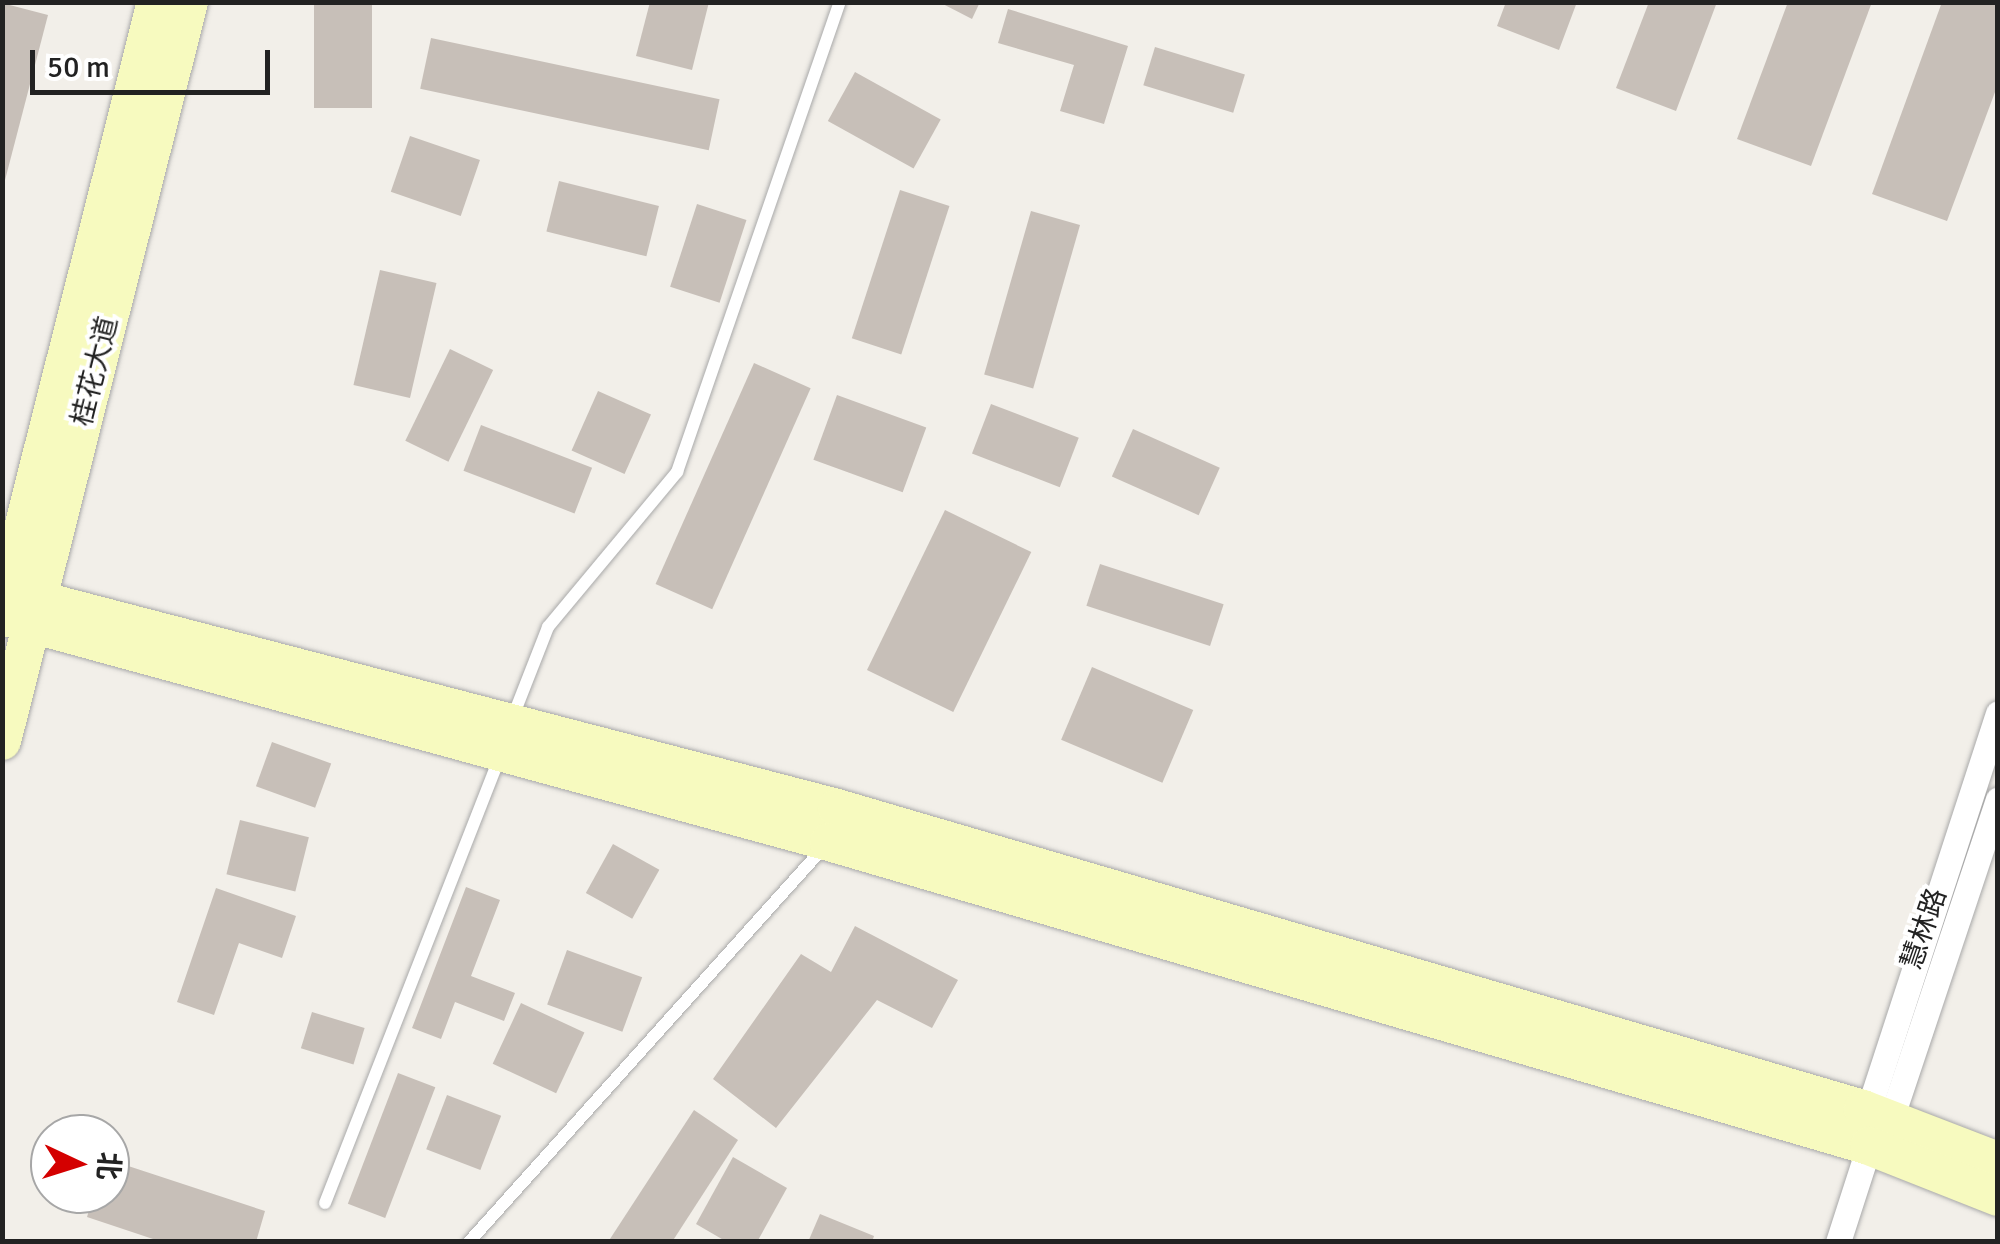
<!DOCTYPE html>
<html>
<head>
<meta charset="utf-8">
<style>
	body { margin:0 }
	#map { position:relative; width:2000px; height:1244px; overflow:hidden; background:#f2efe9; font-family:Signika,"Noto Sans SC",sans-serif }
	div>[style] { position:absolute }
	.building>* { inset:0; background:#c7bfb8; transform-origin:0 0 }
	.roads { filter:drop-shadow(0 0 2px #a9a9a9) drop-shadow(0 0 2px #a9a9a9) }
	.lane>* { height:12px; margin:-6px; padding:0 6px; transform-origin:6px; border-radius:6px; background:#fff }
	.street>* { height:25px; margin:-12.5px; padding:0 12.5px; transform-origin:12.5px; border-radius:12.5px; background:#fff }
	.secondary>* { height:38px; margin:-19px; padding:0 19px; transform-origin:19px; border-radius:19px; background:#f7fabf }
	span { translate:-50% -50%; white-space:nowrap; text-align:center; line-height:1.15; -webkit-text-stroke:8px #fff; paint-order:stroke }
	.street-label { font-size:28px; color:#222 }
	.frame { position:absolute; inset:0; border:5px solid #222; pointer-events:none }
	.north { position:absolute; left:30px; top:1114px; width:100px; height:100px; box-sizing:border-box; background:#fff; border:2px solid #a7a7a7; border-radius:50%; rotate:94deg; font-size:28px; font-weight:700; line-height:40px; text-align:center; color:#222 }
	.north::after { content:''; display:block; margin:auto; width:35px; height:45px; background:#d40000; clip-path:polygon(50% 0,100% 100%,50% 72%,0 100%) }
	.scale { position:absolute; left:30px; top:50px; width:240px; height:45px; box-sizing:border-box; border:5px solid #222; border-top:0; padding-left:12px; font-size:30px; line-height:35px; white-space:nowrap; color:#222; -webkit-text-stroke:8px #fff; paint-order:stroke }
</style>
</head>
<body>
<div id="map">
	<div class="building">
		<div style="left:314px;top:2px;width:58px;height:106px"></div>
		<div style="clip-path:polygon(650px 2px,709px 2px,692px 70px,636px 56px)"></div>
		<div style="clip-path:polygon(939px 2px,980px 2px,972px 19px)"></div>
		<div style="clip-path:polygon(1506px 2px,1577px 2px,1559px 50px,1497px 26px)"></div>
		<div style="clip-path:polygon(1649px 2px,1717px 2px,1676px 111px,1616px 88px)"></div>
		<div style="clip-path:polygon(1788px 2px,1872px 2px,1811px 166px,1737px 139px)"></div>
		<div style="clip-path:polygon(1942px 2px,1998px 2px,1998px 84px,1947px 221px,1872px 194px)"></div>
		<div style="clip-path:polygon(2px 3px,48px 15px,4px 184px,2px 184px)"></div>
		<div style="clip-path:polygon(1008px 9px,1128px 46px,1104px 124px,1060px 111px,1074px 65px,998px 43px)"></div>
		<div style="left:431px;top:38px;width:295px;height:52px;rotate:12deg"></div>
		<div style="left:1155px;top:47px;width:94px;height:40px;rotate:17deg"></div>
		<div style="left:855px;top:72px;width:98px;height:56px;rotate:29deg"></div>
		<div style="left:410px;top:136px;width:74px;height:59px;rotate:19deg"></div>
		<div style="left:559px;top:181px;width:103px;height:52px;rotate:14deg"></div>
		<div style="left:900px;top:190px;width:52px;height:156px;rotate:18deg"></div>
		<div style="left:697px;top:204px;width:52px;height:87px;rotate:18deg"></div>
		<div style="left:1031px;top:211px;width:51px;height:170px;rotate:16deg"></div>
		<div style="left:380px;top:270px;width:58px;height:118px;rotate:13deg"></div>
		<div style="left:450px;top:349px;width:48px;height:102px;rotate:26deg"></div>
		<div style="left:754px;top:363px;width:62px;height:242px;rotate:24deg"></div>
		<div style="left:598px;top:391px;width:58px;height:65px;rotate:24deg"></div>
		<div style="left:837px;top:395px;width:95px;height:69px;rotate:20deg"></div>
		<div style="left:991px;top:404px;width:94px;height:53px;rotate:21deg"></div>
		<div style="left:481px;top:425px;width:119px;height:49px;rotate:21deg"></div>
		<div style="left:1133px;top:429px;width:95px;height:52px;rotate:24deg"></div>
		<div style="left:945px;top:510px;width:96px;height:178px;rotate:26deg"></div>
		<div style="left:1100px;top:564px;width:130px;height:44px;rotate:18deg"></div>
		<div style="left:1092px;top:667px;width:110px;height:79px;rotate:23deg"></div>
		<div style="left:272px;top:742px;width:63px;height:47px;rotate:20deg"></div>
		<div style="left:240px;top:820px;width:71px;height:56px;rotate:14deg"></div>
		<div style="left:613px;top:844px;width:53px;height:56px;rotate:29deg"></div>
		<div style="clip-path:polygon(466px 887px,500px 900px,471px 976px,515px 993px,504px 1021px,455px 1002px,441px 1039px,412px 1028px)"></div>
		<div style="clip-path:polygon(216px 888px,296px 916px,282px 958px,239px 943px,214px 1015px,177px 1002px)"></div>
		<div style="clip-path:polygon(855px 926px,958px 980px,932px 1028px,877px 1000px,776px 1128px,713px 1079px,801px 954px,831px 972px)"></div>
		<div style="left:567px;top:950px;width:80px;height:58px;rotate:20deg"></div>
		<div style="left:521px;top:1003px;width:70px;height:67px;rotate:25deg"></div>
		<div style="left:312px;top:1012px;width:55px;height:38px;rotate:17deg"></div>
		<div style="left:398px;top:1073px;width:40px;height:140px;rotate:21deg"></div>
		<div style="left:447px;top:1095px;width:58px;height:58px;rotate:21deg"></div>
		<div style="clip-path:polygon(694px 1110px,738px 1140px,672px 1242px,608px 1242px)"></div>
		<div style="clip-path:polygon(733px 1157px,787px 1188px,757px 1242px,727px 1242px,696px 1224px)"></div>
		<div style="clip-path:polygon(110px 1160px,265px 1211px,256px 1242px,162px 1242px,87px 1217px,94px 1194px,110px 1194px)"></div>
		<div style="clip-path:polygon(820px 1214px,874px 1236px,872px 1242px,808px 1242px)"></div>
	</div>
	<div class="roads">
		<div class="lane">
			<div style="left:512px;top:719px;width:99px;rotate:-68.6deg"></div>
			<div style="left:548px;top:627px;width:202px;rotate:-50.2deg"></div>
			<div style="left:677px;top:472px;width:497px;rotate:-70.9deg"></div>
			<div style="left:325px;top:1203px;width:479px;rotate:-68.6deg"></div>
			<div style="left:469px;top:1242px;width:531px;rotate:-48.05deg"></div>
		</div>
		<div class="street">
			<div style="left:1865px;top:1120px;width:428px;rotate:-71.9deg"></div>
			<div style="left:1838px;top:1242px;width:101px;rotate:-72.1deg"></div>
			<div style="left:1869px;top:1146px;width:35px;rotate:-51deg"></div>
			<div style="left:1891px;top:1119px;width:337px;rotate:-71.5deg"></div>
		</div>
		<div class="secondary">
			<div style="left:20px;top:595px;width:844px;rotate:14.61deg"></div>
			<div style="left:837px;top:808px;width:1069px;rotate:16.35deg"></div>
			<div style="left:1863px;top:1109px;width:145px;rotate:21.1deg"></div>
			<div style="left:2px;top:611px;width:628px;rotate:-75.81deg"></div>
			<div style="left:2px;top:616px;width:857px;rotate:15.28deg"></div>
			<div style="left:829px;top:842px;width:1084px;rotate:16.29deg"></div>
			<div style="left:1869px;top:1146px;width:139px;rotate:21.6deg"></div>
			<div style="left:2px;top:741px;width:762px;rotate:-75.8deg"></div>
		</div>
	</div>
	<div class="street-label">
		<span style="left:95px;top:371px;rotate:-76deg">桂花大道</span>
		<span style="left:1924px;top:929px;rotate:-71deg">慧林路</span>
	</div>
	<div class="frame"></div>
	<div class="north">北</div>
	<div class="scale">50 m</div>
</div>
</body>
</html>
